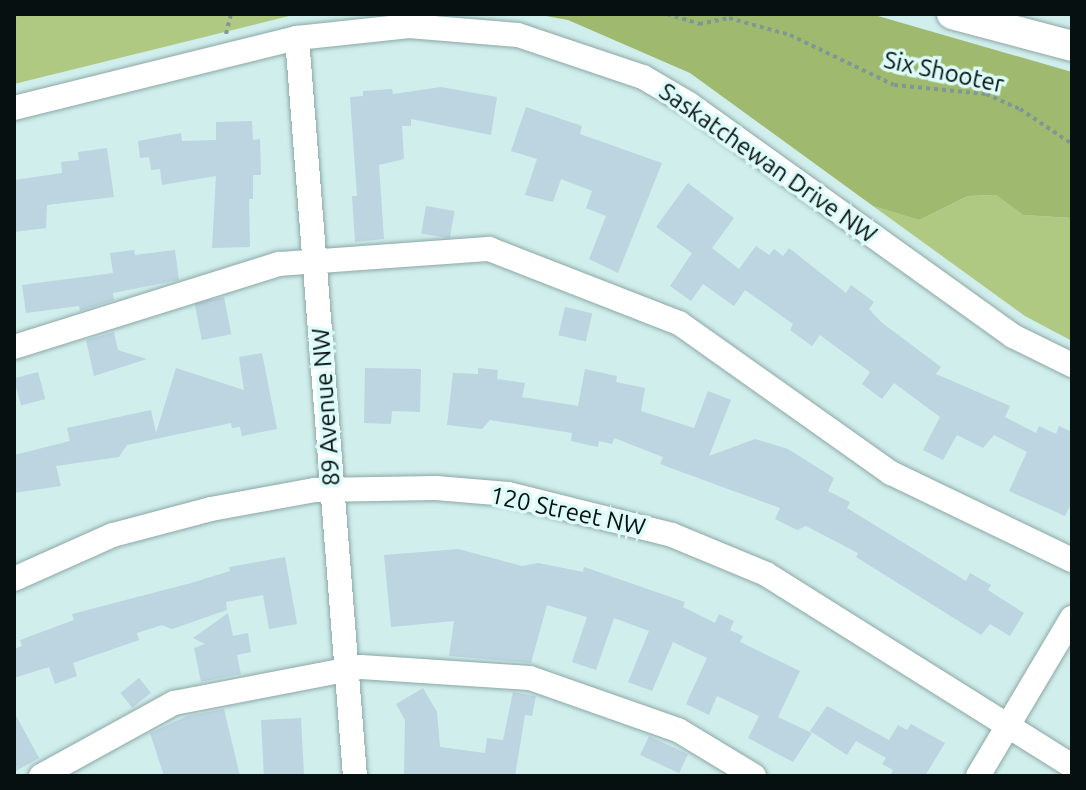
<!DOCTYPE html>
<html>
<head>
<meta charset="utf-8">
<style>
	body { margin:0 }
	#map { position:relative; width:1086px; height:790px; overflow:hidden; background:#d0eeec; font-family:Ubuntu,sans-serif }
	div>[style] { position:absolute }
	.green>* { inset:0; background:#afc882 }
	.forest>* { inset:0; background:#9fb96f }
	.building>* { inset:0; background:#bcd5e0; transform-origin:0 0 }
	.path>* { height:4px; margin-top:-2px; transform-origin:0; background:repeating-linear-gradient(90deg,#819796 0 4px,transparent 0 8px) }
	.roads { filter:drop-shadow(0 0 2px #8ca7a6) drop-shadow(0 0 2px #8ca7a6) }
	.minor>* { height:24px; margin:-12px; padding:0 12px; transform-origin:12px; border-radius:12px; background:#fff }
	.major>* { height:30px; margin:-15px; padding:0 15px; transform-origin:15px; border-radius:15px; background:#fff }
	span { translate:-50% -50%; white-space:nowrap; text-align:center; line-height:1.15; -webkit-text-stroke:7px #ddfbf9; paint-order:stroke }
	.street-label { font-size:24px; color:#061010 }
	.frame { position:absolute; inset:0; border:16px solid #061010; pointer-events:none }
</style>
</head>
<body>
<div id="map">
	<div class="green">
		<div style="clip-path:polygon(24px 14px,291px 14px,293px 15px,14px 84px,14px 17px)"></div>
		<div style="clip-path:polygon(996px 195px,1023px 215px,1072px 218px,1072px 341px,1025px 316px,873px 206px,919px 220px,968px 196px)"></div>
	</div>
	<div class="forest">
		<div style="clip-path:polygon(535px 14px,871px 14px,1072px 72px,1072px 218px,1023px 215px,996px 195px,968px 196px,919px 220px,873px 206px,690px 73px,568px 20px)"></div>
	</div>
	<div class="building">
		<div style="clip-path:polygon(441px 87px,497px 97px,491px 135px,411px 119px,411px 126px,402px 126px,404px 159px,379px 165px,384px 239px,355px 242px,352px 196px,357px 196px,350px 97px,363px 96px,363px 91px,392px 89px,393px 94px)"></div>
		<div style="clip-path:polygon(526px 107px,582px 126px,580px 134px,662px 163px,618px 273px,589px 259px,606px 216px,586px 208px,592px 191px,561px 179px,553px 202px,525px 195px,537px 159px,511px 151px)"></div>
		<div style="clip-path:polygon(252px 121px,253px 140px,260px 139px,261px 175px,253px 175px,253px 199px,249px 199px,250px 247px,212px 248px,216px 176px,162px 185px,160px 169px,151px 170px,149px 157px,140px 158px,138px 141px,181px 133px,182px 141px,216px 140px,216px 122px)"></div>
		<div style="clip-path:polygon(107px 148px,114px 197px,47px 205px,46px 228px,14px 232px,14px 180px,62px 173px,61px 162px,79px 160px,78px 152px)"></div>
		<div style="clip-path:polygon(688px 183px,734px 218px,712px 248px,739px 269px,756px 246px,769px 255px,774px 249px,783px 256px,789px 248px,846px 293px,851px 285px,874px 302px,869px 309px,881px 322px,941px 367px,936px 374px,1010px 406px,1005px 417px,1036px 433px,1039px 426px,1056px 434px,1059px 426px,1072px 432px,1072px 502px,1065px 516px,1009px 491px,1027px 452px,994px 435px,983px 448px,957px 435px,943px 460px,923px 450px,940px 417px,894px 383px,882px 399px,862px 384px,870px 372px,820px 335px,812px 346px,790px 330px,793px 324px,745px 290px,734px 306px,703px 284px,691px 301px,670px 286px,692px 253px,656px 227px)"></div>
		<div style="left:426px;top:206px;width:29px;height:28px;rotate:10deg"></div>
		<div style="clip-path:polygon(134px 250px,135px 255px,175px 250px,179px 280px,113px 293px,114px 300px,80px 311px,79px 306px,26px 313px,22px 285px,113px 273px,110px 253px)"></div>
		<div style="left:224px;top:297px;width:38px;height:30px;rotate:79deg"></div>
		<div style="left:565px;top:307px;width:28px;height:29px;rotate:13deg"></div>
		<div style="clip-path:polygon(114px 332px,118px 350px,147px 359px,94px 376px,86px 340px)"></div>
		<div style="clip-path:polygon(262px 353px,277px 429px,242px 436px,240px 427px,232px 428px,231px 423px,127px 445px,119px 457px,56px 466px,61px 486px,14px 493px,14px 455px,70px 441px,67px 428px,151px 410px,156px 433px,176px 368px,244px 390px,239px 357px)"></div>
		<div style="clip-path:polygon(365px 368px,421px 369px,420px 412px,392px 411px,391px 424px,364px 423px)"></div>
		<div style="clip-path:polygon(478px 368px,498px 370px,497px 379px,525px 383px,522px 397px,578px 406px,585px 369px,617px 376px,616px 382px,645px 388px,641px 411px,694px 428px,708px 391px,731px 400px,709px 456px,755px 439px,788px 449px,834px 478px,828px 491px,850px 502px,847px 508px,966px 581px,970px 573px,991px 585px,988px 590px,1024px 613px,1010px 636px,990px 624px,981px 635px,856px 557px,858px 553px,806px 526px,797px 530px,775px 519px,780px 508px,660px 464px,663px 457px,614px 438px,612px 444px,599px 441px,598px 447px,571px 441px,572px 433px,490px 420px,482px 429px,447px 425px,453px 373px,478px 374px)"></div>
		<div style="left:38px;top:372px;width:28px;height:25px;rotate:75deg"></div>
		<div style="clip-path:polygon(458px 549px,522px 566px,538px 563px,583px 572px,584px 567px,685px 602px,683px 607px,715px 623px,719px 614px,734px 621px,730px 630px,743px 636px,740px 642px,800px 671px,778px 717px,812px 733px,793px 762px,748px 738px,759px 716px,717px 696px,709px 715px,686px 704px,707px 658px,673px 642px,652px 691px,628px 682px,649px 631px,614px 618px,596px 670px,572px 662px,587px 617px,547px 605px,531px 663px,449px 656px,454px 621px,391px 627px,384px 555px)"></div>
		<div style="clip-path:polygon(285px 557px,297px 624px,269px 629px,263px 595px,226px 602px,227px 610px,172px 629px,162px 625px,137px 633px,139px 640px,73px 663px,77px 676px,55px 684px,49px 667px,14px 678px,14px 649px,22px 646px,20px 640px,74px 620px,72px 614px,191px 583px,230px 571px,229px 567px)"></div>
		<div style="clip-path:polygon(228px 613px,233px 636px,248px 633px,251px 652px,237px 655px,241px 674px,201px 682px,194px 648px,205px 644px,193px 638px)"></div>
		<div style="left:139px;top:678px;width:19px;height:24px;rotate:51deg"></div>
		<div style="clip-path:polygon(423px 688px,437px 712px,440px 747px,485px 753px,487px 738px,503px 740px,513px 692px,536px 696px,532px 716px,525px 715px,515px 776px,404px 776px,405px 720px,396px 704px)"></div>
		<div style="clip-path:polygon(827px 706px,889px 740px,898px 725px,907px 730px,911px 724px,945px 743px,925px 776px,890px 776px,893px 770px,882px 764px,886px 758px,856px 741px,847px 755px,810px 731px)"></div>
		<div style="clip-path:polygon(224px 709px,240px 776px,164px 776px,150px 733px,187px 716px)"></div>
		<div style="clip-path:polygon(14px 712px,39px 758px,14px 772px)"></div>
		<div style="left:301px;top:718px;width:58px;height:40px;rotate:87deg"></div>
		<div style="left:649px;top:736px;width:43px;height:21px;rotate:25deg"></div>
	</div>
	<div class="path">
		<div style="left:667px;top:14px;width:34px;rotate:17deg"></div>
		<div style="left:699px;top:24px;width:31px;rotate:-11deg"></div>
		<div style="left:729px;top:18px;width:63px;rotate:15.6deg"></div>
		<div style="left:790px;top:35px;width:115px;rotate:25.7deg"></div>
		<div style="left:894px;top:85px;width:92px;rotate:5.6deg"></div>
		<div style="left:986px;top:94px;width:37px;rotate:24deg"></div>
		<div style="left:1020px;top:109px;width:63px;rotate:33.9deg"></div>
		<div style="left:226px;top:34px;width:21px;rotate:-76deg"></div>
	</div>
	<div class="roads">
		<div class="minor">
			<div style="left:297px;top:38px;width:740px;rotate:85.51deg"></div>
			<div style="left:14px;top:108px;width:292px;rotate:-13.9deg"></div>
			<div style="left:297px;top:38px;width:113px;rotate:-6.1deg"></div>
			<div style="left:409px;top:26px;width:109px;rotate:4.7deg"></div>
			<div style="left:518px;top:35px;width:132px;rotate:18.6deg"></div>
			<div style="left:643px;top:77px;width:53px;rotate:30.4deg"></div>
			<div style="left:689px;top:104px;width:398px;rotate:35.6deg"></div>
			<div style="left:1013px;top:336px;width:66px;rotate:26.2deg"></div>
			<div style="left:14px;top:347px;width:278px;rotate:-17.4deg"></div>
			<div style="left:279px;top:264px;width:211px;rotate:-4.1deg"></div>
			<div style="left:489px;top:249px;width:204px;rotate:21.3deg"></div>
			<div style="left:679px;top:323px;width:260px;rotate:35.3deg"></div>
			<div style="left:891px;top:473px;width:201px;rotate:25.7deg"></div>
			<div style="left:14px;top:579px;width:108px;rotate:-24deg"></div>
			<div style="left:113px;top:535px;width:101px;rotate:-14.9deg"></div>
			<div style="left:211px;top:509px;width:106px;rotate:-10.4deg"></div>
			<div style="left:315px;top:490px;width:121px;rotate:-0.9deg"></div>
			<div style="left:436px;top:488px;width:72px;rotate:4.8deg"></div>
			<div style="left:508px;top:494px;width:169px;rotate:14deg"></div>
			<div style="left:672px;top:535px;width:102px;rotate:22.5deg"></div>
			<div style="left:766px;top:574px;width:361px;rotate:32.1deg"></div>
			<div style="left:41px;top:776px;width:152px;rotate:-28.8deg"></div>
			<div style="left:174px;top:703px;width:190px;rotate:-10.9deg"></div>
			<div style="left:361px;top:667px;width:169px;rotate:3.7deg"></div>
			<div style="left:530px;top:678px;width:157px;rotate:19.4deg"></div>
			<div style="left:678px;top:730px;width:89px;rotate:31.2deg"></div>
			<div style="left:978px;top:776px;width:184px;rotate:-59.3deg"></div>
		</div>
		<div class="major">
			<div style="left:952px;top:14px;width:124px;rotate:14.9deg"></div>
		</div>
	</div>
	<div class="street-label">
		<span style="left:944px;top:72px;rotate:12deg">Six Shooter</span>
		<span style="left:768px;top:163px;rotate:35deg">Saskatchewan Drive NW</span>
		<span style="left:326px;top:407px;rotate:-94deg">89 Avenue NW</span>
		<span style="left:568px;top:511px;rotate:12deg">120 Street NW</span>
	</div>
	<div class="frame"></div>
</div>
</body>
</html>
